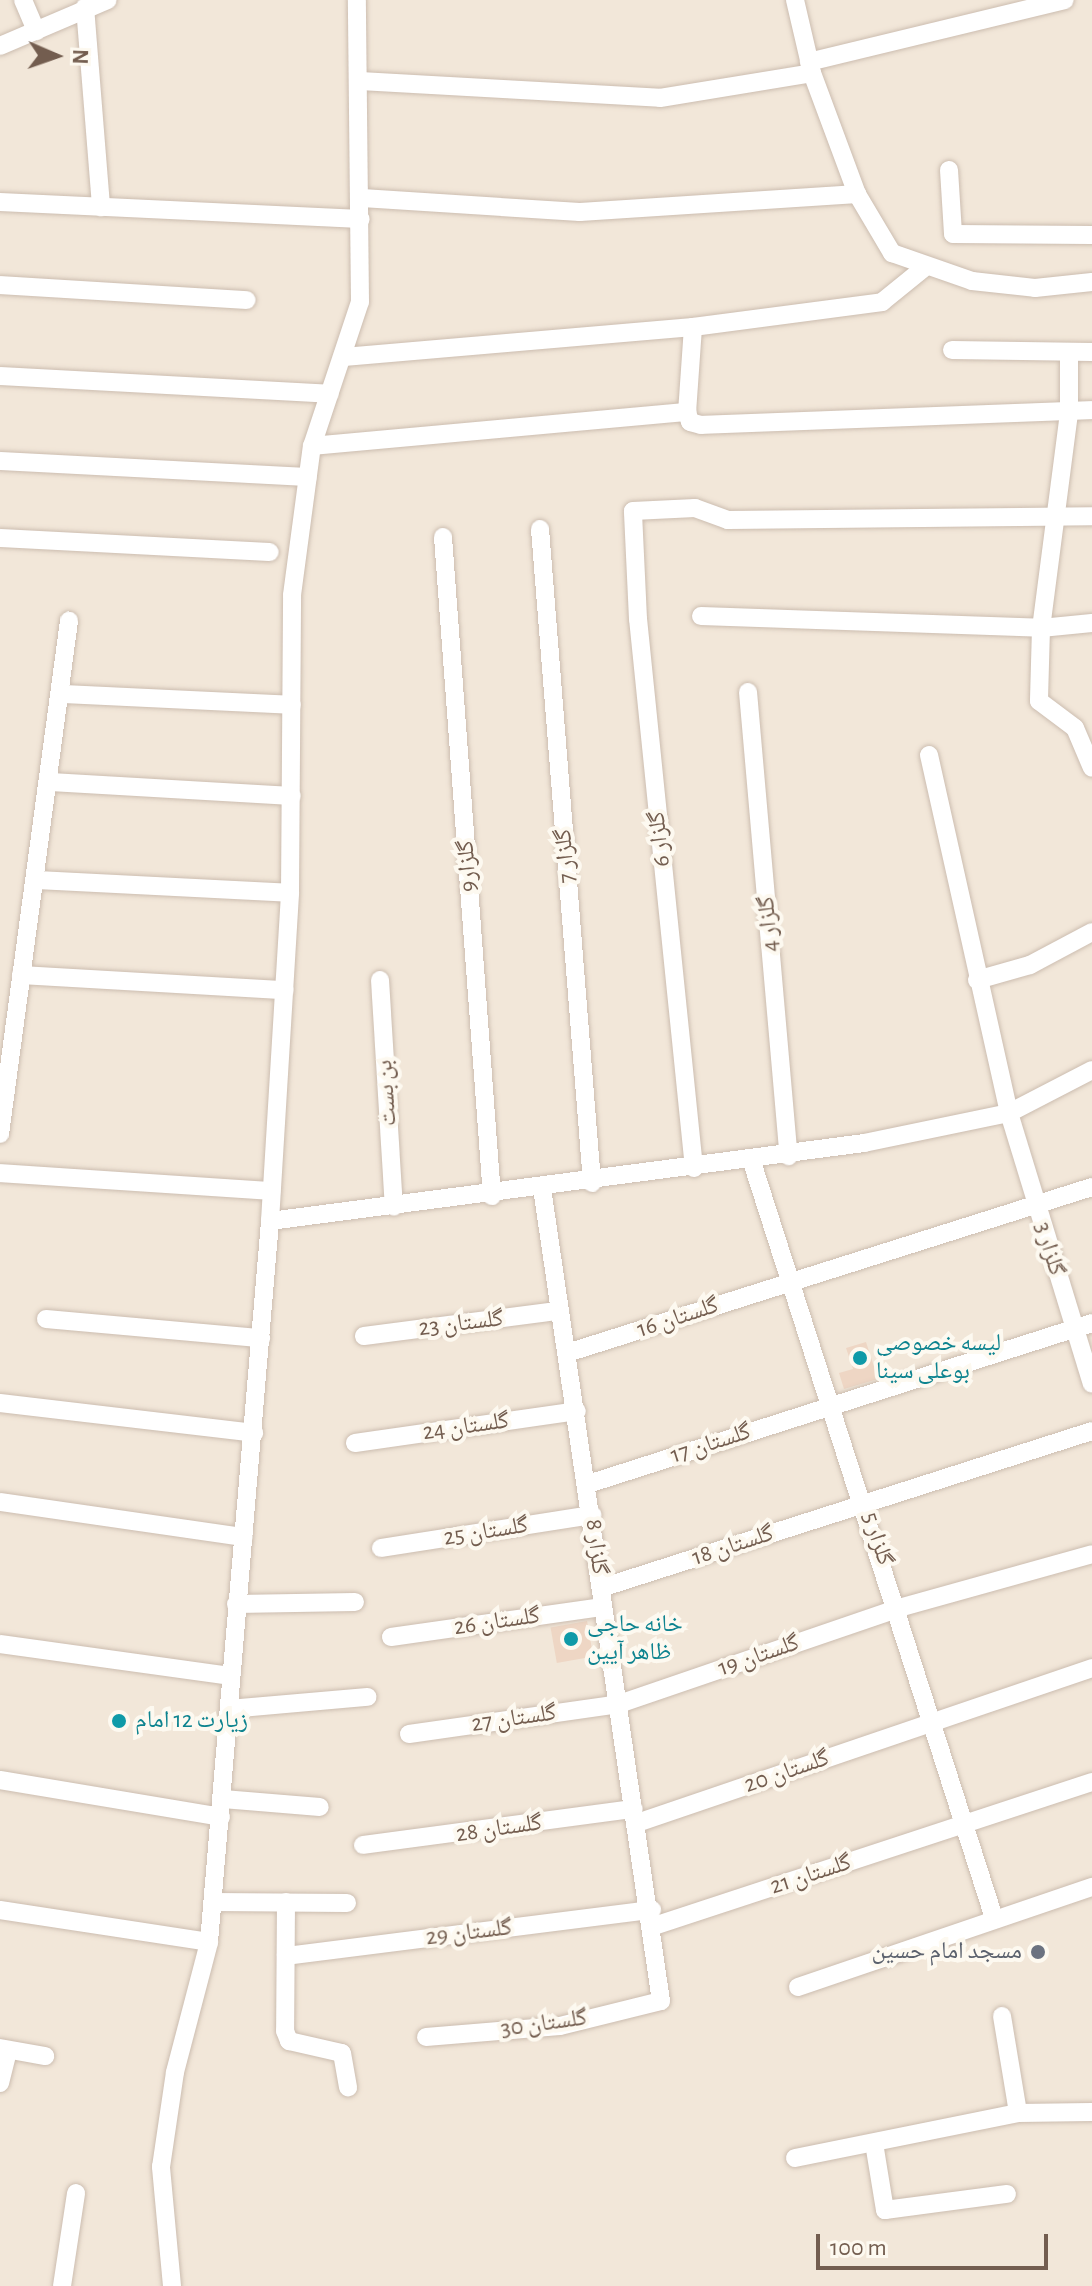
<!DOCTYPE html>
<html>
<head>
<meta charset="utf-8">
<style>
	body { margin:0 }
	#map { position:relative; width:1092px; height:2286px; overflow:hidden; background:#fbf5ea; font-family:"Alegreya Sans","Noto Naskh Arabic",sans-serif }
	div>[style] { position:absolute }
	.residential>* { inset:0; background:#f2e7d9; transform-origin:0 0 }
	.building>* { inset:0; background:#eed6c4; transform-origin:0 0 }
	.roads { filter:drop-shadow(0 0 2px #ccbdb0) drop-shadow(0 0 2px #ccbdb0) }
	.street>* { height:18px; margin:-9px; padding:0 9px; transform-origin:9px; border-radius:9px; background:#fff }
	.dots>* { width:22px; height:22px; translate:-50% -50%; box-sizing:border-box; border:4px solid #fdf9f0; border-radius:50% }
	span { translate:-50% -50%; white-space:nowrap; text-align:center; line-height:1.15; -webkit-text-stroke:8px #fdf9f0; paint-order:stroke }
	.street-label { font-size:24px; color:#735d4f }
	.culture-label { font-size:24px; color:#0d838f }
	.left { translate:0 -50%; text-align:left }
	.worship-label { font-size:24px; color:#5b616d }
	.right { translate:-100% -50%; text-align:right }
	.north { position:absolute; left:16px; top:16px; width:80px; height:80px; -webkit-text-stroke:6px #fdf9f0; paint-order:stroke; rotate:92deg; font-size:22px; font-weight:700; line-height:32px; text-align:center; color:#735d4f }
	.north::after { content:''; display:block; margin:auto; width:28px; height:36px; background:#735d4f; clip-path:polygon(50% 0,100% 100%,50% 72%,0 100%) }
	.scale { position:absolute; left:816px; top:2234px; width:232px; height:36px; box-sizing:border-box; border:4px solid #735d4f; border-top:0; padding-left:10px; font-size:24px; line-height:28px; white-space:nowrap; color:#735d4f; -webkit-text-stroke:6px #fdf9f0; paint-order:stroke }
</style>
</head>
<body>
<div id="map">
	<div class="residential">
		<div style="left:0;top:0;width:1092px;height:2286px"></div>
	</div>
	<div class="building">
		<div style="clip-path:polygon(866px 1342px,878px 1379px,844px 1389px,839px 1373px,853px 1369px,846px 1348px)"></div>
		<div style="left:587px;top:1621px;width:36px;height:37px;rotate:80deg"></div>
	</div>
	<div class="roads">
		<div class="street">
			<div style="left:23px;top:0;width:34px;rotate:67deg"></div>
			<div style="left:795px;top:0;width:75px;rotate:76.9deg"></div>
			<div style="left:812px;top:73px;width:129px;rotate:69.6deg"></div>
			<div style="left:857px;top:194px;width:69px;rotate:59.3deg"></div>
			<div style="left:892px;top:253px;width:85px;rotate:19.3deg"></div>
			<div style="left:972px;top:281px;width:63px;rotate:6.3deg"></div>
			<div style="left:1035px;top:288px;width:57px;rotate:-6deg"></div>
			<div style="left:85px;top:7px;width:201px;rotate:85.4deg"></div>
			<div style="left:0;top:46px;width:117px;rotate:-23.1deg"></div>
			<div style="left:809px;top:62px;width:263px;rotate:-13.6deg"></div>
			<div style="left:360px;top:81px;width:300px;rotate:3.2deg"></div>
			<div style="left:660px;top:98px;width:154px;rotate:-9.3deg"></div>
			<div style="left:949px;top:170px;width:64px;rotate:86.4deg"></div>
			<div style="left:953px;top:234px;width:139px;rotate:0.4deg"></div>
			<div style="left:362px;top:198px;width:218px;rotate:3.7deg"></div>
			<div style="left:580px;top:212px;width:278px;rotate:-3.7deg"></div>
			<div style="left:0;top:202px;width:361px;rotate:2.7deg"></div>
			<div style="left:0;top:285px;width:247px;rotate:3.5deg"></div>
			<div style="left:693px;top:327px;width:85px;rotate:94deg"></div>
			<div style="left:687px;top:412px;width:10px;rotate:73deg"></div>
			<div style="left:690px;top:422px;width:11px;rotate:15deg"></div>
			<div style="left:701px;top:425px;width:391px;rotate:-2.2deg"></div>
			<div style="left:952px;top:350px;width:140px;rotate:0.8deg"></div>
			<div style="left:1069px;top:355px;width:58px;rotate:90deg"></div>
			<div style="left:1069px;top:413px;width:217px;rotate:97.4deg"></div>
			<div style="left:1041px;top:628px;width:73px;rotate:91.6deg"></div>
			<div style="left:1039px;top:701px;width:45px;rotate:36.9deg"></div>
			<div style="left:1075px;top:728px;width:43px;rotate:67deg"></div>
			<div style="left:344px;top:357px;width:350px;rotate:-4.9deg"></div>
			<div style="left:693px;top:327px;width:191px;rotate:-7.5deg"></div>
			<div style="left:882px;top:302px;width:54px;rotate:-39deg"></div>
			<div style="left:0;top:376px;width:330px;rotate:3.1deg"></div>
			<div style="left:312px;top:446px;width:377px;rotate:-5.2deg"></div>
			<div style="left:0;top:461px;width:308px;rotate:3deg"></div>
			<div style="left:540px;top:529px;width:656px;rotate:85.45deg"></div>
			<div style="left:443px;top:537px;width:661px;rotate:85.75deg"></div>
			<div style="left:0;top:538px;width:270px;rotate:3deg"></div>
			<div style="left:701px;top:616px;width:340px;rotate:2deg"></div>
			<div style="left:1041px;top:628px;width:51px;rotate:-5.6deg"></div>
			<div style="left:748px;top:692px;width:466px;rotate:85deg"></div>
			<div style="left:62px;top:694px;width:230px;rotate:2.7deg"></div>
			<div style="left:929px;top:755px;width:367px;rotate:77.4deg"></div>
			<div style="left:1009px;top:1113px;width:283px;rotate:73deg"></div>
			<div style="left:51px;top:782px;width:241px;rotate:3.3deg"></div>
			<div style="left:36px;top:880px;width:254px;rotate:2.9deg"></div>
			<div style="left:21px;top:975px;width:264px;rotate:3.3deg"></div>
			<div style="left:380px;top:980px;width:227px;rotate:86.5deg"></div>
			<div style="left:977px;top:980px;width:55px;rotate:-15.8deg"></div>
			<div style="left:1030px;top:965px;width:70px;rotate:-28deg"></div>
			<div style="left:0;top:1134px;width:518px;rotate:-82.34deg"></div>
			<div style="left:752px;top:1162px;width:794px;rotate:72.25deg"></div>
			<div style="left:694px;top:1168px;width:552px;rotate:-95.82deg"></div>
			<div style="left:638px;top:619px;width:108px;rotate:-92.7deg"></div>
			<div style="left:633px;top:511px;width:62px;rotate:-2.8deg"></div>
			<div style="left:695px;top:508px;width:35px;rotate:20deg"></div>
			<div style="left:728px;top:520px;width:364px;rotate:-0.6deg"></div>
			<div style="left:0;top:1173px;width:272px;rotate:3.8deg"></div>
			<div style="left:270px;top:1221px;width:599px;rotate:-7.48deg"></div>
			<div style="left:864px;top:1143px;width:148px;rotate:-11.7deg"></div>
			<div style="left:1009px;top:1113px;width:93px;rotate:-27.4deg"></div>
			<div style="left:46px;top:1319px;width:216px;rotate:5.1deg"></div>
			<div style="left:364px;top:1336px;width:195px;rotate:-7.4deg"></div>
			<div style="left:567px;top:1353px;width:551px;rotate:-17.55deg"></div>
			<div style="left:0;top:1403px;width:256px;rotate:6.7deg"></div>
			<div style="left:355px;top:1443px;width:224px;rotate:-8.2deg"></div>
			<div style="left:588px;top:1484px;width:529px;rotate:-17.72deg"></div>
			<div style="left:0;top:1502px;width:246px;rotate:8.2deg"></div>
			<div style="left:381px;top:1548px;width:214px;rotate:-8.9deg"></div>
			<div style="left:601px;top:1588px;width:515px;rotate:-17.73deg"></div>
			<div style="left:236px;top:1604px;width:119px;rotate:-1deg"></div>
			<div style="left:391px;top:1637px;width:214px;rotate:-8.1deg"></div>
			<div style="left:0;top:1644px;width:232px;rotate:7.9deg"></div>
			<div style="left:229px;top:1709px;width:139px;rotate:-5deg"></div>
			<div style="left:409px;top:1734px;width:212px;rotate:-8.1deg"></div>
			<div style="left:619px;top:1704px;width:296px;rotate:-18.9deg"></div>
			<div style="left:899px;top:1608px;width:200px;rotate:-15.6deg"></div>
			<div style="left:0;top:1780px;width:224px;rotate:9.5deg"></div>
			<div style="left:223px;top:1799px;width:97px;rotate:4.7deg"></div>
			<div style="left:637px;top:1823px;width:481px;rotate:-18.8deg"></div>
			<div style="left:363px;top:1845px;width:273px;rotate:-7.6deg"></div>
			<div style="left:213px;top:1902px;width:134px;rotate:0.4deg"></div>
			<div style="left:286px;top:1902px;width:129px;rotate:90.4deg"></div>
			<div style="left:285px;top:2031px;width:11px;rotate:68deg"></div>
			<div style="left:289px;top:2041px;width:54px;rotate:12.8deg"></div>
			<div style="left:342px;top:2053px;width:35px;rotate:80deg"></div>
			<div style="left:0;top:1910px;width:211px;rotate:8.7deg"></div>
			<div style="left:654px;top:1926px;width:461px;rotate:-18.2deg"></div>
			<div style="left:286px;top:1956px;width:369px;rotate:-7.2deg"></div>
			<div style="left:798px;top:1987px;width:311px;rotate:-18.8deg"></div>
			<div style="left:1002px;top:2016px;width:98px;rotate:80.6deg"></div>
			<div style="left:426px;top:2037px;width:134px;rotate:-4.7deg"></div>
			<div style="left:560px;top:2026px;width:104px;rotate:-13.9deg"></div>
			<div style="left:661px;top:2001px;width:822px;rotate:-98.33deg"></div>
			<div style="left:0;top:2048px;width:46px;rotate:10.1deg"></div>
			<div style="left:0;top:2083px;width:34px;rotate:-76deg"></div>
			<div style="left:874px;top:2143px;width:68px;rotate:80.7deg"></div>
			<div style="left:885px;top:2210px;width:123px;rotate:-7.5deg"></div>
			<div style="left:795px;top:2158px;width:227px;rotate:-11.4deg"></div>
			<div style="left:1018px;top:2113px;width:74px;rotate:-0.8deg"></div>
			<div style="left:62px;top:2286px;width:94px;rotate:-81.4deg"></div>
			<div style="left:172px;top:2286px;width:120px;rotate:-95.3deg"></div>
			<div style="left:161px;top:2167px;width:96px;rotate:-81.6deg"></div>
			<div style="left:175px;top:2072px;width:134px;rotate:-75.3deg"></div>
			<div style="left:209px;top:1942px;width:724px;rotate:-85.16deg"></div>
			<div style="left:270px;top:1221px;width:329px;rotate:-86.5deg"></div>
			<div style="left:290px;top:893px;width:298px;rotate:-89.6deg"></div>
			<div style="left:292px;top:595px;width:150px;rotate:-82.4deg"></div>
			<div style="left:312px;top:446px;width:152px;rotate:-71.6deg"></div>
			<div style="left:360px;top:302px;width:302px;rotate:-90.6deg"></div>
		</div>
	</div>
	<div class="dots">
		<div style="left:860px;top:1358px;background:#0f9aa8"></div>
		<div style="left:571px;top:1639px;background:#0f9aa8"></div>
		<div style="left:119px;top:1721px;background:#0f9aa8"></div>
		<div style="left:1038px;top:1952px;background:#6b7280"></div>
	</div>
	<div class="street-label">
		<span style="left:660px;top:839px;rotate:-96deg">گلزار 6</span>
		<span style="left:566px;top:856px;rotate:-95deg">گلزار 7</span>
		<span style="left:468px;top:866px;rotate:-94deg">گلزار9</span>
		<span style="left:769px;top:924px;rotate:-95deg">گلزار 4</span>
		<span style="left:387px;top:1093px;rotate:-94deg">بن بست</span>
		<span style="left:1049px;top:1249px;rotate:73deg">گلزار 3</span>
		<span style="left:678px;top:1318px;rotate:-18deg">گلستان 16</span>
		<span style="left:461px;top:1324px;rotate:-7deg">گلستان 23</span>
		<span style="left:466px;top:1427px;rotate:-8deg">گلستان 24</span>
		<span style="left:711px;top:1444px;rotate:-18deg">گلستان 17</span>
		<span style="left:486px;top:1532px;rotate:-9deg">گلستان 25</span>
		<span style="left:877px;top:1539px;rotate:72deg">گلزار 5</span>
		<span style="left:733px;top:1546px;rotate:-18deg">گلستان 18</span>
		<span style="left:596px;top:1547px;rotate:83deg">گلزار 8</span>
		<span style="left:497px;top:1622px;rotate:-8deg">گلستان 26</span>
		<span style="left:759px;top:1656px;rotate:-19deg">گلستان 19</span>
		<span style="left:514px;top:1719px;rotate:-8deg">گلستان 27</span>
		<span style="left:787px;top:1772px;rotate:-19deg">گلستان 20</span>
		<span style="left:499px;top:1829px;rotate:-8deg">گلستان 28</span>
		<span style="left:811px;top:1875px;rotate:-18deg">گلستان 21</span>
		<span style="left:469px;top:1933px;rotate:-7deg">گلستان 29</span>
		<span style="left:544px;top:2024px;rotate:-8deg">گلستان 30</span>
	</div>
	<div class="culture-label">
		<span class="left" style="left:876px;top:1358px">لیسه خصوصی<br>بوعلی سینا</span>
		<span class="left" style="left:587px;top:1639px">خانه حاجی<br>ظاهر آیین</span>
		<span class="left" style="left:135px;top:1721px">زیارت 12 امام</span>
	</div>
	<div class="worship-label">
		<span class="right" style="left:1022px;top:1952px">مسجد امام حسین</span>
	</div>
	<div class="north">N</div>
	<div class="scale">100 m</div>
</div>
</body>
</html>
